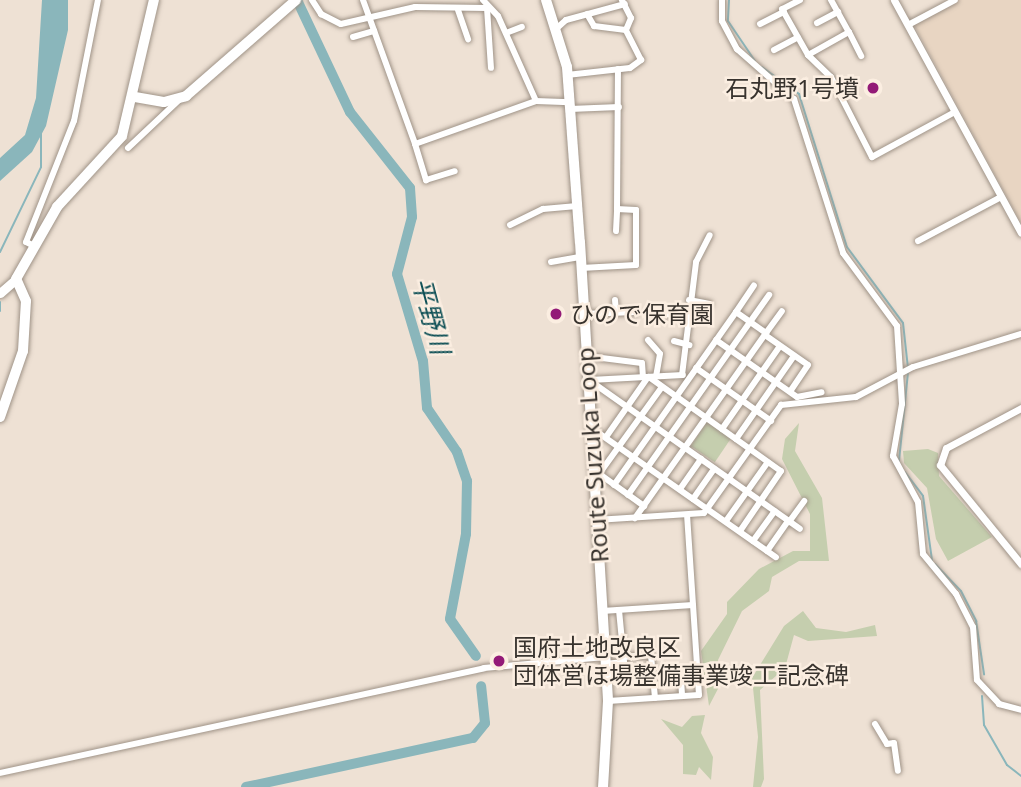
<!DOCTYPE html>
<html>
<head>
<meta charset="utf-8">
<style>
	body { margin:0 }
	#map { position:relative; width:1021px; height:787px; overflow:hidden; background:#eee1d4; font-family:"Noto Sans","Noto Sans JP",sans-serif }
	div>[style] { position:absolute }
	.built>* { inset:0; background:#e8d5c2 }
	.green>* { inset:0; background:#c5ceae; transform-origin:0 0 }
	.water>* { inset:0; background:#8ab6bb }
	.stream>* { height:2px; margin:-1px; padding:0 1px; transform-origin:1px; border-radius:1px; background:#8ab6bb }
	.river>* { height:10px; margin:-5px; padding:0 5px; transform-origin:5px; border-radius:5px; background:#8ab6bb }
	.roads { filter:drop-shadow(0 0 2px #9f9387) drop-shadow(0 0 2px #9f9387) }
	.minor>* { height:6px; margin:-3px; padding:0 3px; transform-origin:3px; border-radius:3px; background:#fff }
	.tertiary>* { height:7px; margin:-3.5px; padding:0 3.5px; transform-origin:3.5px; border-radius:3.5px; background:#fff }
	.secondary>* { height:9px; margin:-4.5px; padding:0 4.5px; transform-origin:4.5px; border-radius:4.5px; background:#fff }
	.primary>* { height:10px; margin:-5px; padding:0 5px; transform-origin:5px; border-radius:5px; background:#fff }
	.dots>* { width:19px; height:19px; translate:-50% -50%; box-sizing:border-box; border:4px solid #fbeee1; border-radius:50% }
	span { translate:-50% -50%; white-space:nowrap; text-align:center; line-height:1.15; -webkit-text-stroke:5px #fbeee1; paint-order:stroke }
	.poi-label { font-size:24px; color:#38332e }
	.right { translate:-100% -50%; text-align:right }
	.left { translate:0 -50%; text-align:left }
	.street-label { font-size:24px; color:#38332e }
	.water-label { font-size:26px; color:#0f5056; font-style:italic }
</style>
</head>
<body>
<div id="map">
	<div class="built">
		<div style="clip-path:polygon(959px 0,1021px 0,1021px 223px,914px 25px)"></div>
	</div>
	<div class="green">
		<div style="left:707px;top:422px;width:29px;height:29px;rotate:34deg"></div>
		<div style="clip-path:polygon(799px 423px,795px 451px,822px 498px,829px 561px,799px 561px,772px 577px,769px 591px,742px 611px,718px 660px,720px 685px,709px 706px,701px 651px,727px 614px,727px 602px,759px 569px,793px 551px,810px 551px,810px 514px,782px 459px,785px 439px)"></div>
		<div style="clip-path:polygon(928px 449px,938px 453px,939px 476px,992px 537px,948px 561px,936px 539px,927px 488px,904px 463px,903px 451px)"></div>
		<div style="clip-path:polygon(803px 611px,816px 628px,846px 632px,875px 625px,877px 636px,808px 641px,794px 635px,785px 668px,760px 690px,764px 779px,761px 787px,753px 787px,758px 737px,752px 678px,784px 626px)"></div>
		<div style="clip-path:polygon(705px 715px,701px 733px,713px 757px,711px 780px,699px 767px,696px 775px,683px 774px,683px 745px,661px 719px,682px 727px,692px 716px)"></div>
	</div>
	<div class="water">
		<div style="clip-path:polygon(42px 0,68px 0,68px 30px,46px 126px,32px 152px,0 181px,0 158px,25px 135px,36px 98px)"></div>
	</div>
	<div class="stream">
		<div style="left:729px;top:0;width:21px;rotate:93deg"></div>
		<div style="left:728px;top:21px;width:48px;rotate:56deg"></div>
		<div style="left:762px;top:67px;width:46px;rotate:36.1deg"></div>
		<div style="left:799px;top:94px;width:160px;rotate:72.6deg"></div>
		<div style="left:847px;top:247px;width:94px;rotate:53.6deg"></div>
		<div style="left:903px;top:323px;width:45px;rotate:83.7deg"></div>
		<div style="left:0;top:252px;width:94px;rotate:-64.2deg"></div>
		<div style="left:41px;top:167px;width:33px;rotate:-90deg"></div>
		<div style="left:0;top:311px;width:9px;rotate:-90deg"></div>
		<div style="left:899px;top:461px;width:88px;rotate:-84.2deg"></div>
		<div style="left:905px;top:472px;width:30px;rotate:53deg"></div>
		<div style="left:923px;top:496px;width:65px;rotate:82deg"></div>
		<div style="left:935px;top:564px;width:37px;rotate:46deg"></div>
		<div style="left:961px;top:591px;width:34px;rotate:63deg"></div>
		<div style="left:976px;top:621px;width:54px;rotate:81.4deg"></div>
		<div style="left:982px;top:696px;width:29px;rotate:86deg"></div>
		<div style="left:984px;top:725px;width:46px;rotate:60.1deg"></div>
		<div style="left:1007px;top:765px;width:18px;rotate:38deg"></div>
	</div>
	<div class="river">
		<div style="left:297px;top:0;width:124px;rotate:64.7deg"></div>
		<div style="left:350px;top:112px;width:97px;rotate:51.7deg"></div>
		<div style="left:410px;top:188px;width:29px;rotate:86deg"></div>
		<div style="left:412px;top:217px;width:59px;rotate:104.7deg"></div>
		<div style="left:397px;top:274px;width:91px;rotate:73.4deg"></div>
		<div style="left:423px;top:361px;width:47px;rotate:85.1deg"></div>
		<div style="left:427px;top:408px;width:53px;rotate:55.7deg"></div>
		<div style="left:457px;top:452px;width:31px;rotate:71deg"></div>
		<div style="left:467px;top:481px;width:53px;rotate:91.1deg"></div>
		<div style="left:466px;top:534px;width:86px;rotate:100.7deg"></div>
		<div style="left:450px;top:619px;width:45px;rotate:54.9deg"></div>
		<div style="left:246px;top:787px;width:232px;rotate:-12.2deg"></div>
		<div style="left:473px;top:738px;width:19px;rotate:-51deg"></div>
		<div style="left:485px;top:723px;width:37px;rotate:-96deg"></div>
	</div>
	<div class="roads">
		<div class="minor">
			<div style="left:312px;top:0;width:17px;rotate:57deg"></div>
			<div style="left:321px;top:14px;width:22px;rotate:27deg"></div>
			<div style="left:341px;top:24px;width:76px;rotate:-12.9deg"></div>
			<div style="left:415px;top:7px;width:72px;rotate:0.8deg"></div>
			<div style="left:487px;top:8px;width:60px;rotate:86.2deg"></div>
			<div style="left:363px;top:0;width:153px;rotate:70.1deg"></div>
			<div style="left:415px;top:144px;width:128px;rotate:-19.6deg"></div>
			<div style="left:536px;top:101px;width:34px;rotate:2deg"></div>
			<div style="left:483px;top:0;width:22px;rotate:47deg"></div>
			<div style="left:498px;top:16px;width:93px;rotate:65.9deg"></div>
			<div style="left:722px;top:0;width:21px;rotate:90deg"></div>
			<div style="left:722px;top:21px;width:32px;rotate:62deg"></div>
			<div style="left:737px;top:49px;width:76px;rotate:41.3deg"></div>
			<div style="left:794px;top:99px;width:162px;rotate:72.3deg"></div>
			<div style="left:843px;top:253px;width:91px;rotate:53.5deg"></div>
			<div style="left:897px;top:326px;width:78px;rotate:86.3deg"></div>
			<div style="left:902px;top:404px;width:53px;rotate:99.8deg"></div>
			<div style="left:893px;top:456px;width:52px;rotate:61.5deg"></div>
			<div style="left:918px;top:502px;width:52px;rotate:84.5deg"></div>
			<div style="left:923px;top:554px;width:52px;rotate:50.5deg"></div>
			<div style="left:956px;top:594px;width:37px;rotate:63deg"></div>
			<div style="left:973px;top:627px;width:53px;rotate:85.7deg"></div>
			<div style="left:977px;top:680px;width:33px;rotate:47deg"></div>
			<div style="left:999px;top:704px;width:23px;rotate:15deg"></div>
			<div style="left:800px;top:0;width:20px;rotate:153deg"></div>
			<div style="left:782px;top:9px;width:53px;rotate:60.5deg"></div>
			<div style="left:831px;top:0;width:37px;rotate:61deg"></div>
			<div style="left:849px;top:32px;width:47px;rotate:150.7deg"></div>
			<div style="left:808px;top:55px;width:32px;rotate:44deg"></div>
			<div style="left:831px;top:77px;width:90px;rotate:62.9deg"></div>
			<div style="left:872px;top:157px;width:94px;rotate:-28.5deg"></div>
			<div style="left:458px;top:10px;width:31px;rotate:71deg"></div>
			<div style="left:587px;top:14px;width:14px;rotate:60deg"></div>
			<div style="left:594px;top:26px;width:32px;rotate:7deg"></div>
			<div style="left:817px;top:23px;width:24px;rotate:-28deg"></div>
			<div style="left:760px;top:24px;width:27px;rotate:-27deg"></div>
			<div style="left:908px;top:25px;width:53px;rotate:-28deg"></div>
			<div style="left:556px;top:29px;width:13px;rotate:-42deg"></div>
			<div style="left:566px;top:20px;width:61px;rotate:-15.2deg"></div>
			<div style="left:849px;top:32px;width:27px;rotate:63deg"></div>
			<div style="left:506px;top:33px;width:17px;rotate:-21deg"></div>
			<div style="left:353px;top:37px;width:22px;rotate:-16deg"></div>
			<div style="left:774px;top:50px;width:27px;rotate:-28deg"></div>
			<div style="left:567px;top:75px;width:63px;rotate:-6.3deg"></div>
			<div style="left:630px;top:68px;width:14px;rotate:-36deg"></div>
			<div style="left:641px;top:60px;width:34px;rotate:-117deg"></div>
			<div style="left:626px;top:30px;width:13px;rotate:-67deg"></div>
			<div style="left:631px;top:18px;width:20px;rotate:-117deg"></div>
			<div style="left:570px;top:109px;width:49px;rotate:-2.3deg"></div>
			<div style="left:415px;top:144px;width:38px;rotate:73deg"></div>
			<div style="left:426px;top:180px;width:30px;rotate:-17deg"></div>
			<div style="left:128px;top:148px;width:70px;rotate:-43.3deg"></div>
			<div style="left:510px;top:225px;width:37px;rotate:-26deg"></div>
			<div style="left:543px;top:209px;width:34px;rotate:-5deg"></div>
			<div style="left:616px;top:231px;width:22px;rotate:-87deg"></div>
			<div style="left:918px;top:241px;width:94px;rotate:-27.9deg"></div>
			<div style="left:36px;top:247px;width:11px;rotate:-153deg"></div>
			<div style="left:26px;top:242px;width:130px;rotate:-68.4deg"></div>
			<div style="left:74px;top:121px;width:123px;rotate:-78.8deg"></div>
			<div style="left:551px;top:262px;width:29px;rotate:-10deg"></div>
			<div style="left:581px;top:268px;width:55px;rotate:-3.1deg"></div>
			<div style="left:636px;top:265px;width:55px;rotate:-90deg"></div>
			<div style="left:636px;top:210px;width:19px;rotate:-177deg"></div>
			<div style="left:617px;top:209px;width:140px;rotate:-89.6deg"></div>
			<div style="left:615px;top:300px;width:12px;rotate:85deg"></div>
			<div style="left:689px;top:300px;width:21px;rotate:11deg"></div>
			<div style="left:736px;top:312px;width:32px;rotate:-56deg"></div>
			<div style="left:583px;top:314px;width:52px;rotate:-2.2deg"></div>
			<div style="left:664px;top:314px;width:23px;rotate:5deg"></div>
			<div style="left:766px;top:333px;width:27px;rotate:-54deg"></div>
			<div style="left:765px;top:335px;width:52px;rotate:34.9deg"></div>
			<div style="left:808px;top:365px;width:32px;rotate:124deg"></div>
			<div style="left:648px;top:340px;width:18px;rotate:49deg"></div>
			<div style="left:660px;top:354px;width:22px;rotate:100deg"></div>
			<div style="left:716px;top:340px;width:99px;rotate:35.1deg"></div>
			<div style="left:797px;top:397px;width:25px;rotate:-11deg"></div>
			<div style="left:674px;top:341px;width:16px;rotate:15deg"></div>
			<div style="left:586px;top:356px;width:56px;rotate:7.1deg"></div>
			<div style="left:642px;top:363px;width:14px;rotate:86deg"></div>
			<div style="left:696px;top:368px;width:92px;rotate:35.2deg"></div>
			<div style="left:682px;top:375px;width:114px;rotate:-82.9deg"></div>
			<div style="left:696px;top:262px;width:30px;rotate:-63deg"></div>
			<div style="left:649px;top:377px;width:162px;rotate:35.5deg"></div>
			<div style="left:781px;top:471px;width:73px;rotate:124.3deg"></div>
			<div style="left:589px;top:380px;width:258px;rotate:35.2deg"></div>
			<div style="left:590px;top:380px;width:93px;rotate:-3.1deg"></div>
			<div style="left:590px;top:427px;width:227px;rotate:35deg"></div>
			<div style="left:722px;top:429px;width:101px;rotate:-55.1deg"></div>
			<div style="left:606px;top:437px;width:73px;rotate:-55deg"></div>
			<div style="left:736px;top:439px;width:101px;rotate:-55.1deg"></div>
			<div style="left:598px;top:473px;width:57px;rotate:35.7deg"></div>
			<div style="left:599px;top:474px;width:107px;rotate:-54.1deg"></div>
			<div style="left:614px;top:485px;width:212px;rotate:-54.8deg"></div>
			<div style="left:736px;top:312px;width:37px;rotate:35deg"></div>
			<div style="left:766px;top:333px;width:227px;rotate:125.3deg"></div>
			<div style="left:680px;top:489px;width:37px;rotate:-55deg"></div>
			<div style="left:628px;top:495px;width:245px;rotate:-54.8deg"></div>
			<div style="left:693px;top:499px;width:37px;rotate:-55deg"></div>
			<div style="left:596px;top:520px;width:108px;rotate:-3.7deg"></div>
			<div style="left:704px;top:513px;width:133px;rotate:-54.5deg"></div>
			<div style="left:781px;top:405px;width:75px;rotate:-6.1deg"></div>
			<div style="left:856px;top:397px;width:64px;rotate:-27.8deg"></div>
			<div style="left:913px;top:367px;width:113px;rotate:-17deg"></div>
			<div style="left:726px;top:521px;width:72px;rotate:-54.6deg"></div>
			<div style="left:789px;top:522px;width:26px;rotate:-54deg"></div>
			<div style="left:753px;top:541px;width:37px;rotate:-54deg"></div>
			<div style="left:767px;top:551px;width:37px;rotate:-55deg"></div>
			<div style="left:602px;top:611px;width:91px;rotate:-3.8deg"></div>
			<div style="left:623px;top:657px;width:28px;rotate:-4deg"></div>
			<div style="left:651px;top:655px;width:43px;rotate:84.7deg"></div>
			<div style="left:605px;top:664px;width:19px;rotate:-6deg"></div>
			<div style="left:624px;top:662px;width:52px;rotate:-95.5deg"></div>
			<div style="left:681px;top:680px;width:16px;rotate:86deg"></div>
			<div style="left:608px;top:701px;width:91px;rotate:-3.8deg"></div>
			<div style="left:699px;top:695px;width:180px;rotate:-93.8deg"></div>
			<div style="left:875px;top:724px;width:23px;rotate:59deg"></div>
			<div style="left:887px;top:744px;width:7px;rotate:-8deg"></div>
			<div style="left:894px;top:743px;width:28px;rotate:82deg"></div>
			<div style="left:0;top:773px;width:495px;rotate:-12.2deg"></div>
			<div style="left:484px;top:668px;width:121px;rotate:-5.2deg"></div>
		</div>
		<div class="tertiary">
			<div style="left:894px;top:0;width:265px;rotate:61.4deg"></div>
			<div style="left:1021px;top:408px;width:85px;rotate:151.9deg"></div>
			<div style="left:946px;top:448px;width:18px;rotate:109deg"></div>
			<div style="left:940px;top:465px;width:128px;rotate:50.7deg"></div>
		</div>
		<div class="secondary">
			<div style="left:0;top:293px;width:21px;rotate:-41deg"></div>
		</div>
		<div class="primary">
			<div style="left:546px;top:0;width:70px;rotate:72.6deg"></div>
			<div style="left:567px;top:67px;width:175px;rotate:85.8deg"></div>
			<div style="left:580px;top:242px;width:460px;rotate:86.5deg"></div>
			<div style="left:608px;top:701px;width:86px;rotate:93.3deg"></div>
			<div style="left:135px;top:97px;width:29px;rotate:10deg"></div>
			<div style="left:164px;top:102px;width:23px;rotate:-15deg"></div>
			<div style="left:186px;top:96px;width:146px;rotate:-41.1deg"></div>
			<div style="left:0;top:417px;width:70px;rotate:-70.8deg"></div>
			<div style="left:23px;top:351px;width:50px;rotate:-86.6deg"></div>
			<div style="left:26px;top:301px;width:24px;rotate:-114deg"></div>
			<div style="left:16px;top:279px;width:83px;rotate:-60.3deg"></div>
			<div style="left:57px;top:207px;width:96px;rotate:-47.5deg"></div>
			<div style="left:122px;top:136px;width:140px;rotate:-76.8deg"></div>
		</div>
	</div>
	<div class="dots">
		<div style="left:873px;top:88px;background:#931a77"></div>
		<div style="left:556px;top:314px;background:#931a77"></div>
		<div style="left:499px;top:661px;background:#931a77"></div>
	</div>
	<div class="poi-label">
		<span class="right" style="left:859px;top:88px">石丸野1号墳</span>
		<span class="left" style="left:570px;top:314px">ひので保育園</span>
		<span class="left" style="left:513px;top:661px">国府土地改良区<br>団体営ほ場整備事業竣工記念碑</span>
	</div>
	<div class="street-label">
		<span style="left:592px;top:455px;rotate:-94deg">Route Suzuka Loop</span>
	</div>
	<div class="water-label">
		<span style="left:431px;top:316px;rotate:75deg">平野川</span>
	</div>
</div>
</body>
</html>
